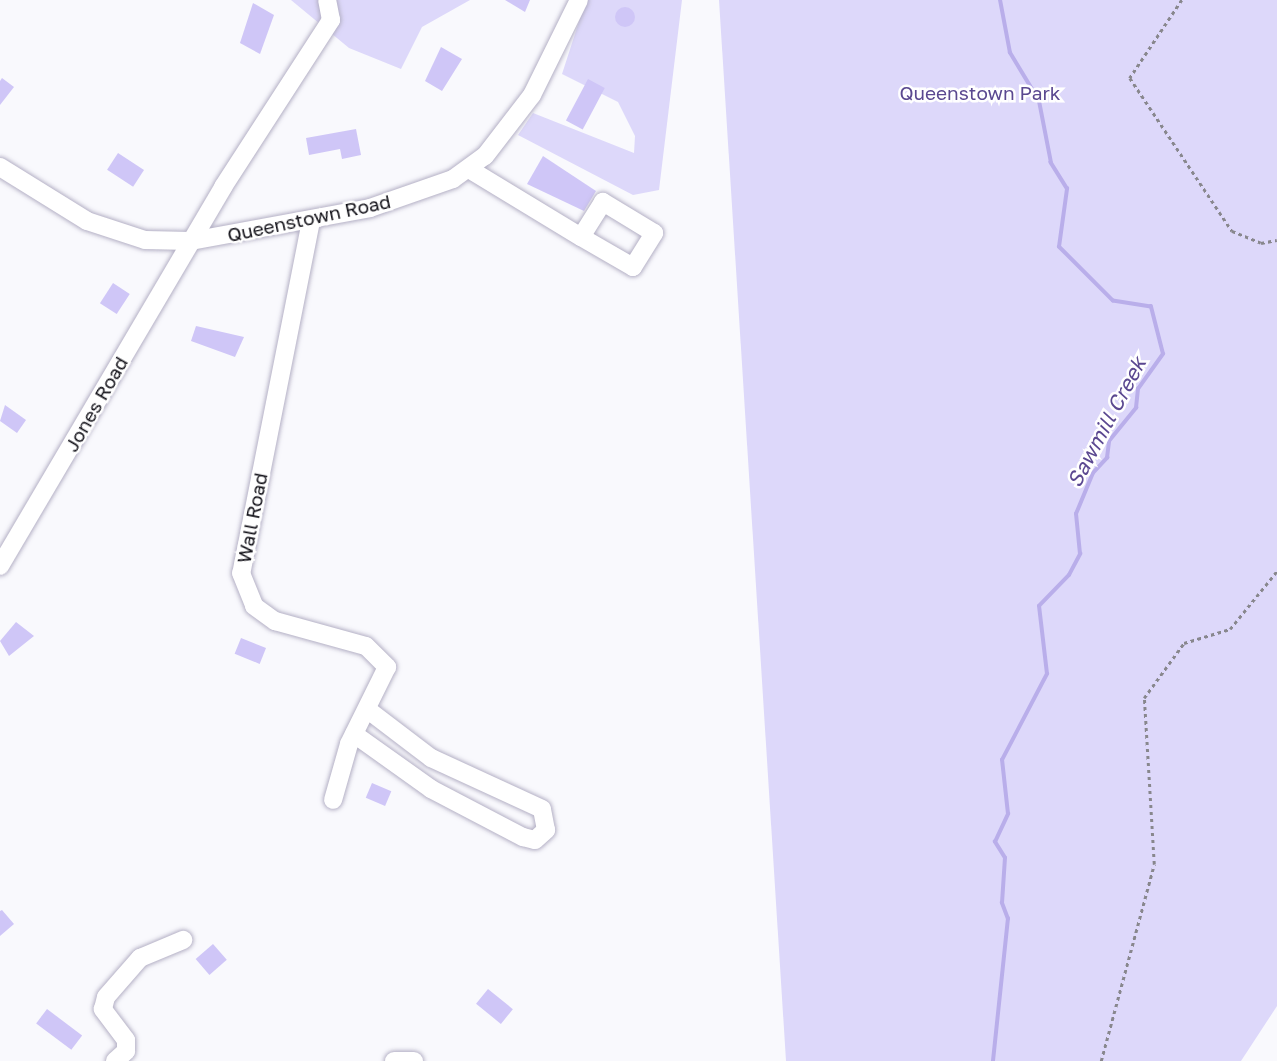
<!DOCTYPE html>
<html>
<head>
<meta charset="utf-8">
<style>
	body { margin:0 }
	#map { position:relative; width:1277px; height:1061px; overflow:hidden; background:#f9f9fd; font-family:"Golos Text",sans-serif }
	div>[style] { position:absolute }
	.green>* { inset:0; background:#ddd8fa }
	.stream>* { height:3.5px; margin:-1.75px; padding:0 1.75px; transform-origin:1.75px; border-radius:1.75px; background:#b9aeea }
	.building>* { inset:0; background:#cfc6f7; transform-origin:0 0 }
	.round { border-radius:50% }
	.path>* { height:2.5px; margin-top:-1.25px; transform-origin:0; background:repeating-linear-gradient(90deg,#88878d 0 3.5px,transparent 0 7px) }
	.roads { filter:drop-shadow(0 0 2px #b4b0c5) drop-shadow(0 0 2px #b4b0c5) }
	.minor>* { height:18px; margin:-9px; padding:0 9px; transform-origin:9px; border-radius:9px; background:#fff }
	span { translate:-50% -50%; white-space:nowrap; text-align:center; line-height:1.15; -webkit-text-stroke:5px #fff; paint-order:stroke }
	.park-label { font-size:19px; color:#5a4890 }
	.street-label { font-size:19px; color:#121118 }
	.water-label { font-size:21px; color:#5b4891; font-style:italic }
</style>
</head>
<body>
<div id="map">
	<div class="green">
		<div style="clip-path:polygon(291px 0,470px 0,422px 27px,401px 69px,349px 48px)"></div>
		<div style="clip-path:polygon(586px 0,682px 0,659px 190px,633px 195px,518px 135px,533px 113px,634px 153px,635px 136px,618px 102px,562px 74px)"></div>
		<div style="clip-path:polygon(719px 0,1277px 0,1277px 1006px,1241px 1061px,786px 1061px)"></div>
	</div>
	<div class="stream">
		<div style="left:993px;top:1061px;width:143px;rotate:-84deg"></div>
		<div style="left:1008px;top:919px;width:17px;rotate:-111deg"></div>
		<div style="left:1002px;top:903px;width:45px;rotate:-86.2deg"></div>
		<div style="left:1005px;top:858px;width:19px;rotate:-122deg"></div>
		<div style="left:995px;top:842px;width:31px;rotate:-65deg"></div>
		<div style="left:1008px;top:814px;width:54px;rotate:-96.3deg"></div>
		<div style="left:1002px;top:760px;width:97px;rotate:-62.4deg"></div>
		<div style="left:1047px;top:674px;width:68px;rotate:-96.7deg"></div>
		<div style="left:1039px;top:606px;width:43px;rotate:-45.9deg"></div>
		<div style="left:1069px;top:575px;width:24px;rotate:-62deg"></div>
		<div style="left:1080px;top:554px;width:40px;rotate:-95.7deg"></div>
		<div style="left:1076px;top:514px;width:44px;rotate:-67.5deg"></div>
		<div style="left:1093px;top:473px;width:21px;rotate:-47deg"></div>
		<div style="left:1107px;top:458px;width:17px;rotate:-83deg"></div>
		<div style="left:1109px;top:441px;width:43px;rotate:-50.7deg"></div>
		<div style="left:1136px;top:408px;width:19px;rotate:-84deg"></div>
		<div style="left:1138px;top:389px;width:43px;rotate:-54.5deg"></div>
		<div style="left:1163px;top:354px;width:49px;rotate:-104.3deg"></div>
		<div style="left:1151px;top:307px;width:38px;rotate:-171deg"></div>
		<div style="left:1113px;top:301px;width:76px;rotate:-135deg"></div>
		<div style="left:1059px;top:247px;width:59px;rotate:-82.1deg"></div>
		<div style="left:1067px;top:189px;width:31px;rotate:-122deg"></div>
		<div style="left:1051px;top:163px;width:63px;rotate:-101deg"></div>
		<div style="left:1039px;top:101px;width:56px;rotate:-121.1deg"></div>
		<div style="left:1010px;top:53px;width:54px;rotate:-100.7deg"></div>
	</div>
	<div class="building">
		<div style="clip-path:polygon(505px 0,530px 0,525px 12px)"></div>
		<div style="clip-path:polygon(253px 3px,274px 15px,260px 54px,240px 43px)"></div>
		<div class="round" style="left:615px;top:7px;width:20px;height:20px"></div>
		<div style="clip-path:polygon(441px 47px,462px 59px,442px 91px,425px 81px)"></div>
		<div style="clip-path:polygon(2px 78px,14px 87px,0 105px,0 81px)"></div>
		<div style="left:588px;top:79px;width:19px;height:47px;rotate:28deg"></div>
		<div style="clip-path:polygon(356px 129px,361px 155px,342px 159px,340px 149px,309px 155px,306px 138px)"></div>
		<div style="left:118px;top:153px;width:31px;height:20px;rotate:33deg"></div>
		<div style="clip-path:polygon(543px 156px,596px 191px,584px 211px,527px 184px)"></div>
		<div style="left:113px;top:283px;width:20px;height:24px;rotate:33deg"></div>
		<div style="clip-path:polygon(196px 326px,244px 337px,235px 357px,191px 341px)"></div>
		<div style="clip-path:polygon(5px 405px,26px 420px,17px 433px,0 421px)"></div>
		<div style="clip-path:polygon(16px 622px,34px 636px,9px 656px,0 641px)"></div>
		<div style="left:241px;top:638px;width:27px;height:17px;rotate:22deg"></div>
		<div style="left:372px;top:783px;width:21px;height:16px;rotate:23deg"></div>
		<div style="clip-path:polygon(2px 910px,14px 924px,0 936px,0 911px)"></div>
		<div style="left:213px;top:944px;width:21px;height:23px;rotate:49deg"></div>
		<div style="left:488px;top:989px;width:32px;height:19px;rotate:39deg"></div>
		<div style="left:47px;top:1009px;width:44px;height:18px;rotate:37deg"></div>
	</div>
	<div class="path">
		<div style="left:1182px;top:0;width:94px;rotate:123.7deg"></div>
		<div style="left:1130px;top:78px;width:184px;rotate:56.3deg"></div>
		<div style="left:1232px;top:231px;width:31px;rotate:22deg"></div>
		<div style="left:1261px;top:243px;width:16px;rotate:-11deg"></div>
		<div style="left:1101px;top:1061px;width:204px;rotate:-74.9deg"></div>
		<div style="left:1154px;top:864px;width:166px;rotate:-93.4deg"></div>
		<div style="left:1144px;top:698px;width:68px;rotate:-54deg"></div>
		<div style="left:1184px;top:643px;width:48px;rotate:-16.9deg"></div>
		<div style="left:1230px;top:629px;width:75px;rotate:-51deg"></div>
	</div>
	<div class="roads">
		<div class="minor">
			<div style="left:0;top:167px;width:102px;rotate:31.8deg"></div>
			<div style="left:87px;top:221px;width:61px;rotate:18.1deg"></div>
			<div style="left:145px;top:240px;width:46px;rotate:1.2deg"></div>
			<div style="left:191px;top:241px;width:182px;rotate:-10.4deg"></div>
			<div style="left:370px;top:208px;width:88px;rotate:-19.3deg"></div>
			<div style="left:453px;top:179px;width:39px;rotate:-36deg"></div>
			<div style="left:485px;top:156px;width:77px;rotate:-52.4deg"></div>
			<div style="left:532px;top:95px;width:106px;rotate:-63.7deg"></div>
			<div style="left:469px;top:169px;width:131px;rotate:31.3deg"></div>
			<div style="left:581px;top:237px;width:60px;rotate:30deg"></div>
			<div style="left:633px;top:267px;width:40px;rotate:-58deg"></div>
			<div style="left:654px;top:233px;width:60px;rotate:-148.7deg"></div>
			<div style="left:603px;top:202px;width:41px;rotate:122.2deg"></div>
			<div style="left:311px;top:221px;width:359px;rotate:101.2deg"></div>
			<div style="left:241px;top:573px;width:35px;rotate:68deg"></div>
			<div style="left:254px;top:606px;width:26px;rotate:36deg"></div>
			<div style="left:275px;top:621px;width:94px;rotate:15.4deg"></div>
			<div style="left:366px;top:646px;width:30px;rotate:45deg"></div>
			<div style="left:387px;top:667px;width:86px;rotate:116.3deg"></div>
			<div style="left:349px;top:744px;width:58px;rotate:105.9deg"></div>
			<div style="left:0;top:566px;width:440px;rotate:-59.5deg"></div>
			<div style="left:223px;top:187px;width:199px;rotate:-57.1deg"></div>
			<div style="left:331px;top:20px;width:20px;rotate:-101deg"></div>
			<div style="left:354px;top:734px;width:95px;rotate:35.5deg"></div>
			<div style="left:431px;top:789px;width:104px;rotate:27.6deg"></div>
			<div style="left:523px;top:837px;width:12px;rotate:14deg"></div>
			<div style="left:535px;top:840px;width:15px;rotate:-42deg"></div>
			<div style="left:546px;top:830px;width:21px;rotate:-101deg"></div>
			<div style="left:542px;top:809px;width:122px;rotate:-155.3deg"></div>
			<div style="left:431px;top:758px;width:79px;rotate:-142.7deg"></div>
			<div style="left:115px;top:1061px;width:15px;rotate:-42deg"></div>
			<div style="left:126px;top:1051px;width:11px;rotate:-90deg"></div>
			<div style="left:126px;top:1040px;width:39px;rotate:-127deg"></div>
			<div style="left:103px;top:1009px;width:12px;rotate:-76deg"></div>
			<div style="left:106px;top:997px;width:52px;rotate:-48.9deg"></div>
			<div style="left:140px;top:958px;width:47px;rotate:-22.7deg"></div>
			<div style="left:394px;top:1061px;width:20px"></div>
		</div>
	</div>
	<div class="park-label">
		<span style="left:980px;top:93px">Queenstown Park</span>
	</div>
	<div class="street-label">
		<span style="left:309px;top:218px;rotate:-12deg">Queenstown Road</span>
		<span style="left:96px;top:404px;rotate:-60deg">Jones Road</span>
		<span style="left:252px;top:518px;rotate:-79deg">Wall Road</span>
	</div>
	<div class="water-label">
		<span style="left:1106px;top:422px;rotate:-62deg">Sawmill Creek</span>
	</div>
</div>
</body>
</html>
